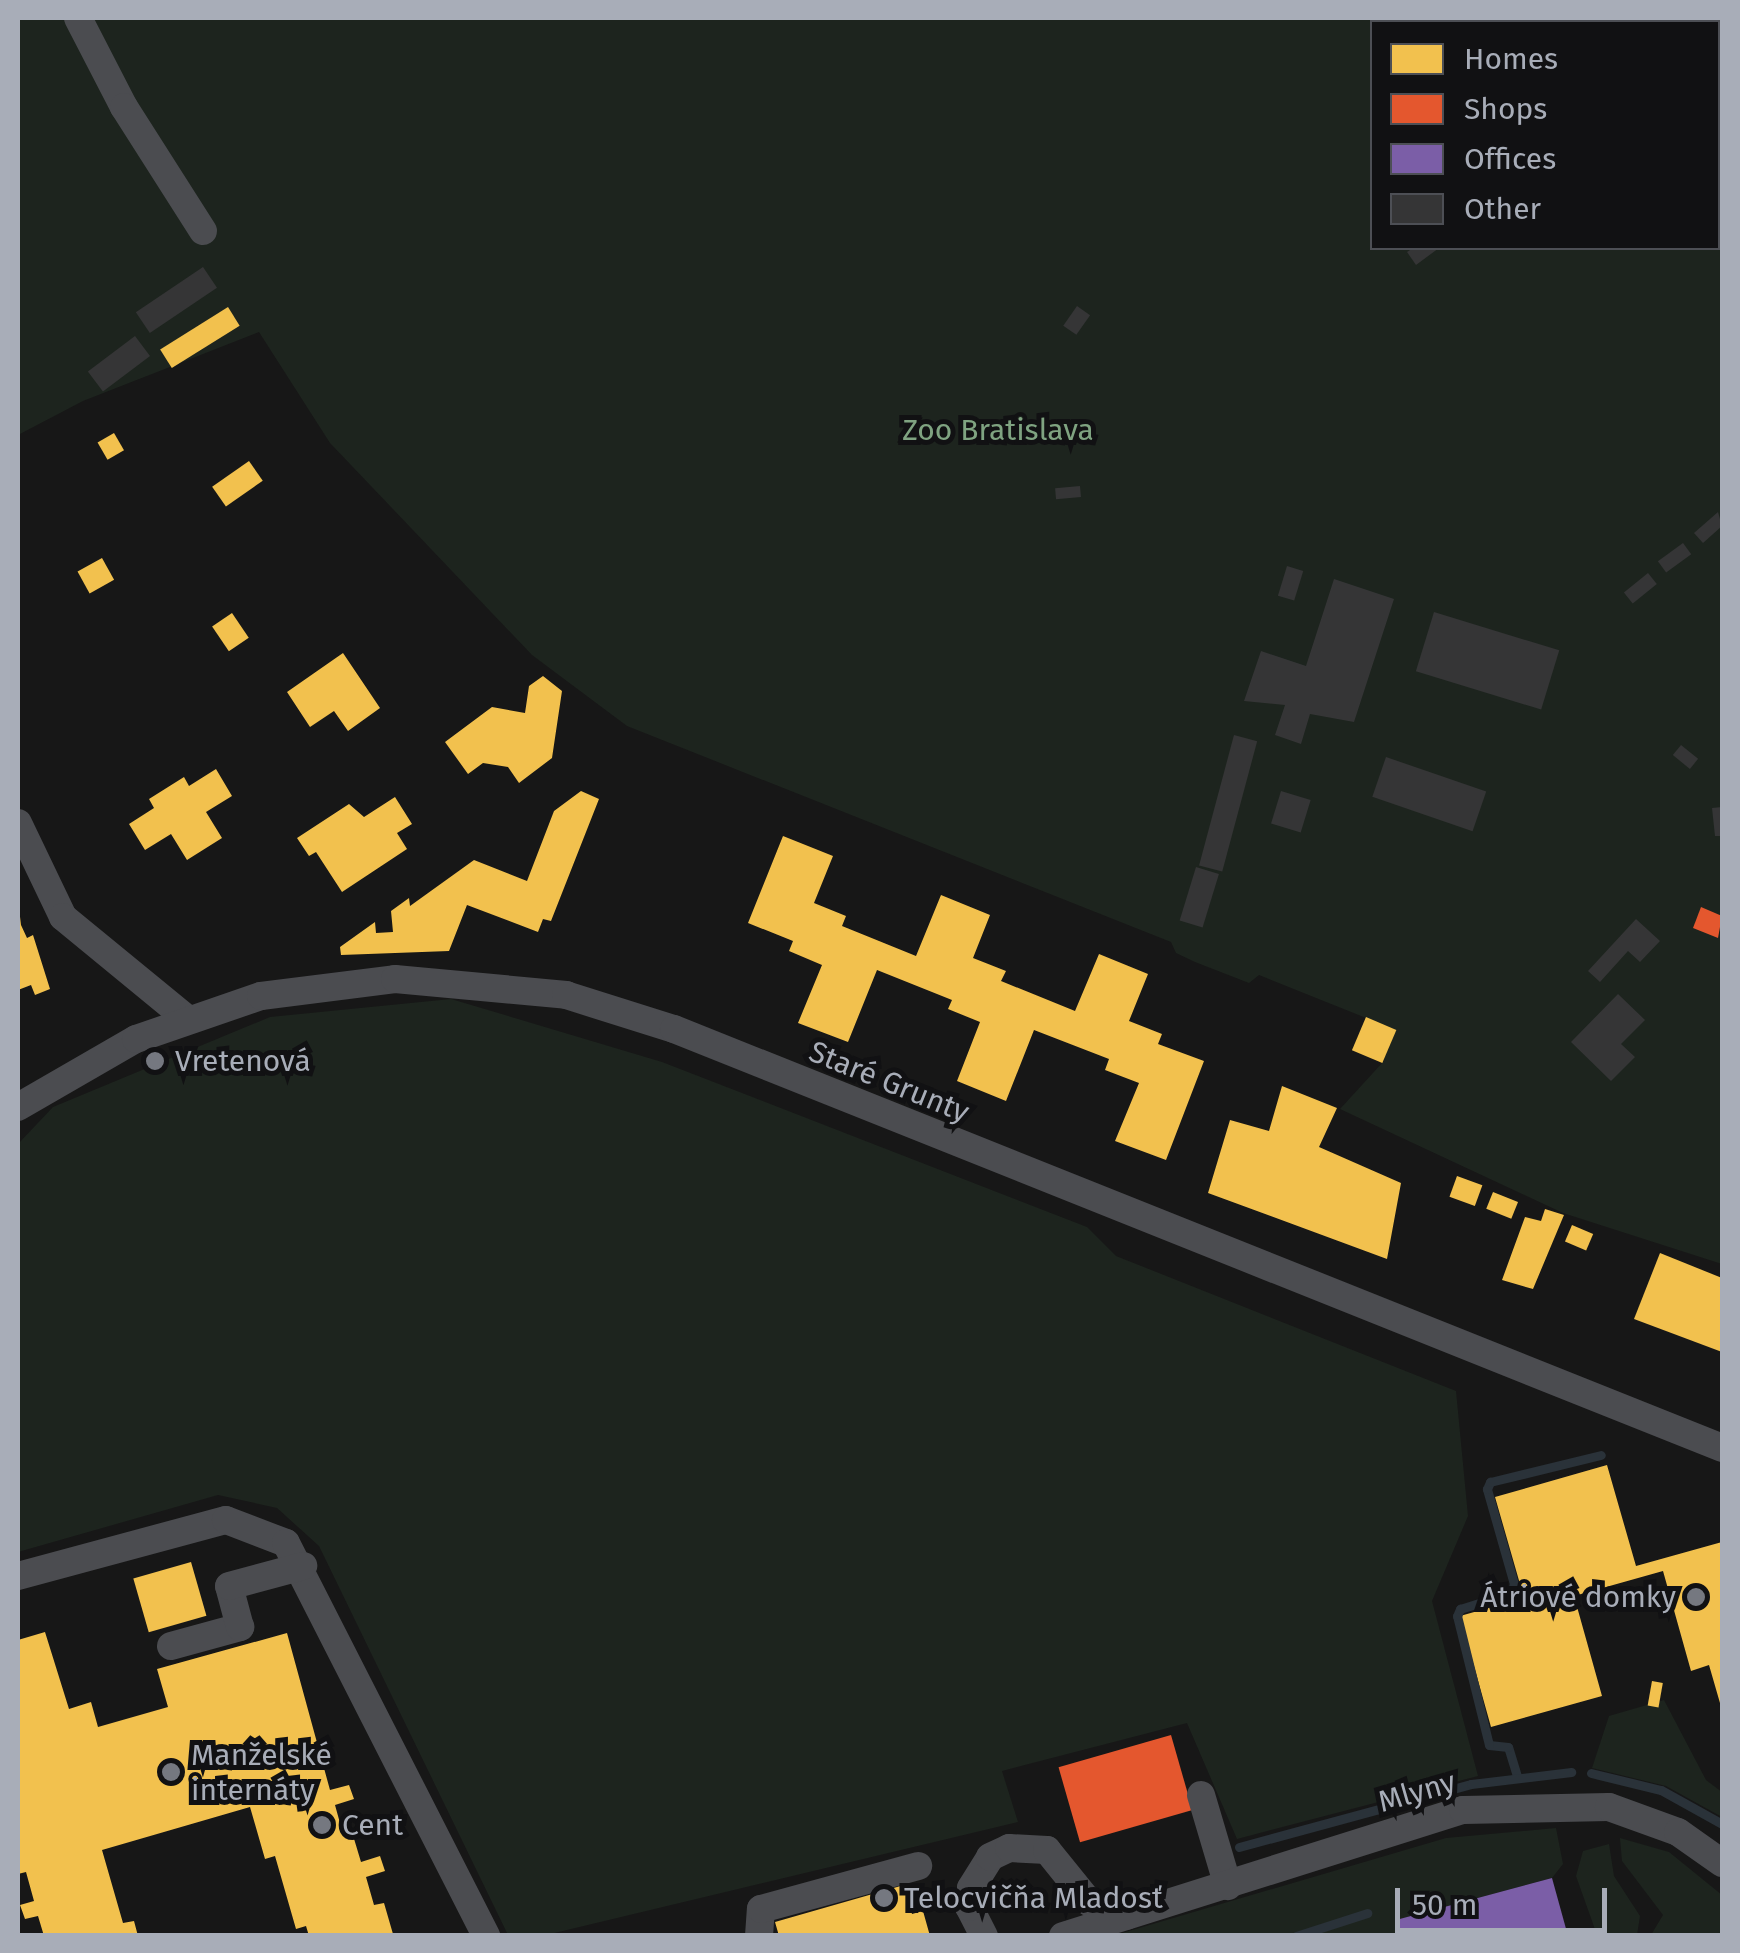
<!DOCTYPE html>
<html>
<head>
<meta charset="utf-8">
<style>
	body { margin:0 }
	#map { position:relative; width:1740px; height:1953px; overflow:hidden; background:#171717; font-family:"Fira Sans",sans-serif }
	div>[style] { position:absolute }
	.green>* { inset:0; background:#1d241e }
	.homes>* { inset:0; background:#f2c14e; transform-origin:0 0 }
	.shops>* { inset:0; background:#e4572e; transform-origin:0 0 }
	.offices>* { inset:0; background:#7b5ea7 }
	.stream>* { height:9px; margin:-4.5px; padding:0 4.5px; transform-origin:4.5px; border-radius:4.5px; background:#2a3239 }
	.building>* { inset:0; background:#353536; transform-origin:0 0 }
	.minor>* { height:28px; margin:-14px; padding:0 14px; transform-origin:14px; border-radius:14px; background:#4b4c50 }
	.dots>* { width:28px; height:28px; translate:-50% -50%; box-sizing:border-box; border:5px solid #111113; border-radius:50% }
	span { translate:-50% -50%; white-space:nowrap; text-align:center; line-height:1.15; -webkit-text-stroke:10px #111113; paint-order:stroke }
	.park-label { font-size:30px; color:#7fa381 }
	.poi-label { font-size:30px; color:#a8adb8 }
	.left { translate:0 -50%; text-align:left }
	.right { translate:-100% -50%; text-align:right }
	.street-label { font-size:30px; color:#a8adb8 }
	.frame { position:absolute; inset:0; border:20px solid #a8adb8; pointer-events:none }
	.legend { position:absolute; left:1370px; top:20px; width:350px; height:230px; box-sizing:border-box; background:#111113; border:2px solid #4d4f55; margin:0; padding:12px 18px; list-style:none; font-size:30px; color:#a8adb8 }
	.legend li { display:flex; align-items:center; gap:20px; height:50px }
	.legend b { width:50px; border:2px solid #4d4f55 }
	.scale { position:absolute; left:1395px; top:1888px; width:212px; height:45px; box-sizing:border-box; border:5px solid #a8adb8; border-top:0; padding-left:12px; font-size:30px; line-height:35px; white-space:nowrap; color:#a8adb8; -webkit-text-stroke:8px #111113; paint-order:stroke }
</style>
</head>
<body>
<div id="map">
	<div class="green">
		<div style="clip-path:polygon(evenodd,18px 18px,1722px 18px,1722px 1264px,1563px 1213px,1340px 1109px,1383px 1062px,1396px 1030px,1259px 975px,1249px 983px,1195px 962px,1176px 953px,1171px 942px,627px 726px,532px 655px,330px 443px,259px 332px,83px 401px,18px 435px,18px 18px,1372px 22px,1718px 22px,1718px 248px,1372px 248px,1372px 22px)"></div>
		<div style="clip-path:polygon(451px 999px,662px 1062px,1087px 1227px,1116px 1256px,1456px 1391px,1468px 1516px,1432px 1601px,1478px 1776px,1237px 1839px,1187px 1723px,1002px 1771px,1018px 1822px,546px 1935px,508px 1935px,319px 1546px,277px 1508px,218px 1495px,18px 1552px,18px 1144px,53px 1107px,270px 1017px)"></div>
		<div style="clip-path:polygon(1664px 1700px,1706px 1780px,1722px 1792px,1722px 1817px,1666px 1786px,1592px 1768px,1609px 1716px)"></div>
		<div style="clip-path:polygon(1556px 1828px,1563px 1864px,1552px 1878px,1397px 1920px,1401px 1935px,1112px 1936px,1446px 1838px)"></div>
		<div style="clip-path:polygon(1620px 1838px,1669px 1852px,1722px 1895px,1722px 1935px,1651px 1935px,1663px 1915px,1622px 1861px)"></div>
		<div style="clip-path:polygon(1609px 1844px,1614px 1876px,1640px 1916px,1637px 1935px,1597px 1935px,1576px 1876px,1583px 1851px)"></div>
	</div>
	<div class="homes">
		<div style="left:228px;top:307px;width:22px;height:80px;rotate:58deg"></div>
		<div style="left:114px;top:433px;width:20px;height:19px;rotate:60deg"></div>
		<div style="left:249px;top:461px;width:24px;height:45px;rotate:55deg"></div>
		<div style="left:102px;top:558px;width:25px;height:28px;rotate:61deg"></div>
		<div style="left:232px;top:613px;width:30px;height:24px;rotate:56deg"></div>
		<div style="clip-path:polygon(343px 653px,380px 708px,348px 731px,334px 711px,310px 727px,287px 692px)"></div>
		<div style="clip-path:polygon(543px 676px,562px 691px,552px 758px,519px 783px,508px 767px,483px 763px,468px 774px,445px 742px,492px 707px,525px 713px,529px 686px)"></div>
		<div style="clip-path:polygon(216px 769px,232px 796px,206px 812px,222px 838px,187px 860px,171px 834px,145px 850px,129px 824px,154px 808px,149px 799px,184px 777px,189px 786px)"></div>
		<div style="clip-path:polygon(581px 791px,599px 799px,551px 921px,543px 919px,538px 932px,467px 905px,449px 951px,341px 955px,340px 947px,375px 922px,376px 933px,393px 932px,391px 911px,409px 898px,410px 906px,474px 860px,527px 881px,554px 811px)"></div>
		<div style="clip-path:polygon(395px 797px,412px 824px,397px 833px,407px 849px,342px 892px,316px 852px,309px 856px,297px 838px,349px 804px,364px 817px)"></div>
		<div style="clip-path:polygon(783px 836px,833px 856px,814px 903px,846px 916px,842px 926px,916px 956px,941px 895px,990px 915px,973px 958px,1006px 971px,1001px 981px,1075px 1011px,1099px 954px,1148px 974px,1129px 1021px,1162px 1034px,1158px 1044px,1204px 1061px,1166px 1160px,1115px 1141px,1139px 1083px,1105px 1070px,1109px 1059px,1034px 1030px,1006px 1101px,957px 1081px,980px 1022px,948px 1009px,952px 1000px,877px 970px,848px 1042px,798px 1023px,822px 965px,789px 951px,793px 941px,748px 923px)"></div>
		<div style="clip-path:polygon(18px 900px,21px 925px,27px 938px,33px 935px,50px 989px,35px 995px,31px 985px,18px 990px)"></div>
		<div style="left:1366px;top:1017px;width:33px;height:36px;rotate:23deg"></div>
		<div style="clip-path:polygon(1282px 1086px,1337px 1108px,1319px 1147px,1401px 1183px,1387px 1259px,1208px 1193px,1230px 1120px,1269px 1131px)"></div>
		<div style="left:1457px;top:1176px;width:27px;height:22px;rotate:20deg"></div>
		<div style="left:1493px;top:1192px;width:27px;height:18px;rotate:22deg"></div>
		<div style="clip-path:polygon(1545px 1209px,1564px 1215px,1533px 1289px,1502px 1280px,1525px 1217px,1541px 1221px)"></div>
		<div style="left:1572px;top:1225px;width:23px;height:18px;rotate:23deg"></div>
		<div style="clip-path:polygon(1660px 1253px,1722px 1278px,1722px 1352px,1634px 1319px)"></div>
		<div style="clip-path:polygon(1607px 1465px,1636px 1566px,1722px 1542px,1722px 1710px,1709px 1665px,1691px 1671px,1663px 1571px,1574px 1596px,1602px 1696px,1491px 1727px,1460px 1616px,1524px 1598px,1495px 1497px)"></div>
		<div style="left:191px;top:1562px;width:56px;height:60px;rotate:74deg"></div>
		<div style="clip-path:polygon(45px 1632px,69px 1709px,91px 1702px,98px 1727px,168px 1707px,157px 1669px,287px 1633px,330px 1790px,349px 1785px,354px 1799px,335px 1805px,343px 1834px,352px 1832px,361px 1862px,380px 1856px,385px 1871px,366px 1877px,374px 1905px,384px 1903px,393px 1934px,404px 1936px,309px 1936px,306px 1926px,296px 1929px,275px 1856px,265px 1859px,250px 1807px,102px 1850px,123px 1923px,134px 1921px,138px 1936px,44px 1936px,38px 1916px,25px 1919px,20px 1905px,34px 1901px,26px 1872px,18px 1874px,18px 1640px)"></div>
		<div style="left:1652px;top:1681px;width:11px;height:25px;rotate:10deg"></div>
		<div style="clip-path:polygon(904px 1885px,912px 1914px,923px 1911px,930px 1936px,779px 1936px,775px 1922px)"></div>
	</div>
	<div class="shops">
		<div style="clip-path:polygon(1701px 907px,1722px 916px,1718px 938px,1693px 928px)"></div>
		<div style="left:1171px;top:1735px;width:78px;height:117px;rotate:74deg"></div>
	</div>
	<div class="offices">
		<div style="clip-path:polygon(1552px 1878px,1568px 1936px,1401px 1936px,1396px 1920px)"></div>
	</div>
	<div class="stream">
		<div style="left:1591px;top:1773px;width:72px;rotate:13.7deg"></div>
		<div style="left:1661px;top:1790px;width:70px;rotate:29.1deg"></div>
		<div style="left:1517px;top:1776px;width:30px;rotate:-107deg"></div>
		<div style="left:1508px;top:1747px;width:19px;rotate:-174deg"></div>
		<div style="left:1489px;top:1745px;width:133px;rotate:-103.9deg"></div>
		<div style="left:1457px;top:1616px;width:8px;rotate:-67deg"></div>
		<div style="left:1460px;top:1609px;width:53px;rotate:-17.4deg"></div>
		<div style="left:1511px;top:1593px;width:9px;rotate:-72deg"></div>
		<div style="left:1514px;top:1584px;width:99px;rotate:-105.9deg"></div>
		<div style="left:1487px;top:1489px;width:8px;rotate:-67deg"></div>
		<div style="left:1490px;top:1482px;width:114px;rotate:-13.7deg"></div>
		<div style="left:1239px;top:1847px;width:240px;rotate:-15.2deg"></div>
		<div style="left:1471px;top:1784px;width:101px;rotate:-6.8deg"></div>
		<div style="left:1296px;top:1936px;width:75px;rotate:-17.9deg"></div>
	</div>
	<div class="building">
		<div style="left:1718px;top:129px;width:6px;height:69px;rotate:45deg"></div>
		<div style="clip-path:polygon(1413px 248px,1439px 248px,1416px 265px,1407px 252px)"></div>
		<div style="left:203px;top:267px;width:25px;height:81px;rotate:56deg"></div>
		<div style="left:1077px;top:306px;width:16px;height:24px;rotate:35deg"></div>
		<div style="left:135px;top:336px;width:25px;height:59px;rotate:53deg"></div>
		<div style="left:1080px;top:486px;width:11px;height:25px;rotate:85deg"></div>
		<div style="clip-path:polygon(1718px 512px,1722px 526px,1703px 543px,1694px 533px)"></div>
		<div style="left:1683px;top:543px;width:14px;height:31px;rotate:54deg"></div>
		<div style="left:1287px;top:566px;width:17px;height:31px;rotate:17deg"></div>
		<div style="left:1648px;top:573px;width:14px;height:31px;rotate:51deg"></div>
		<div style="clip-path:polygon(1334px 579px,1394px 599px,1354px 722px,1310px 714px,1301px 744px,1275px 735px,1285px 705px,1244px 701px,1261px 651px,1306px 666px)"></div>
		<div style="left:1434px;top:612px;width:131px;height:62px;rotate:17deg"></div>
		<div style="left:1234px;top:735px;width:24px;height:135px;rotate:15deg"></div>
		<div style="left:1681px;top:745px;width:22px;height:13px;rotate:39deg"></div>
		<div style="left:1386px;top:757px;width:106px;height:42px;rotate:19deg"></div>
		<div style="left:1281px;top:791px;width:31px;height:34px;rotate:17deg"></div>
		<div style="clip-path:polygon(1722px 807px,1722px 836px,1715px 836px,1712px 808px)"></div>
		<div style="left:1196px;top:867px;width:24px;height:56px;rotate:17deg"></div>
		<div style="clip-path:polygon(1636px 919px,1660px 941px,1640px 962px,1628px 951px,1600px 982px,1588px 971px)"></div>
		<div style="clip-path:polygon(1618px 994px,1645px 1020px,1621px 1044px,1635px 1057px,1611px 1081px,1571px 1042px)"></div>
	</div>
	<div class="minor">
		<div style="left:78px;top:18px;width:100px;rotate:62.7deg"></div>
		<div style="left:124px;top:107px;width:147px;rotate:57.5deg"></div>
		<div style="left:18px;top:823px;width:104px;rotate:64.4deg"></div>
		<div style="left:63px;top:917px;width:159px;rotate:39.4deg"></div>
		<div style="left:18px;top:1107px;width:136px;rotate:-30deg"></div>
		<div style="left:136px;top:1039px;width:132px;rotate:-19deg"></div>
		<div style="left:261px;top:996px;width:135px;rotate:-7.2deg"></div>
		<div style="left:395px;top:979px;width:172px;rotate:5.3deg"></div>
		<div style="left:566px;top:995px;width:113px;rotate:17.5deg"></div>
		<div style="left:674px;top:1029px;width:1129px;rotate:21.79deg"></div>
		<div style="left:18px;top:1576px;width:215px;rotate:-15.1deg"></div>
		<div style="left:226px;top:1520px;width:64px;rotate:21deg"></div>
		<div style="left:286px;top:1543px;width:441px;rotate:63deg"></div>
		<div style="left:171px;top:1646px;width:72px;rotate:-15.4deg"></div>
		<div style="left:240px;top:1627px;width:42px;rotate:-105deg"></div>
		<div style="left:229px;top:1586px;width:77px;rotate:-15.1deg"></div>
		<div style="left:1201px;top:1795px;width:95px;rotate:73.5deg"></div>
		<div style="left:759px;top:1936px;width:27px;rotate:-86deg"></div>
		<div style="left:761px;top:1909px;width:163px;rotate:-15.3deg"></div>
		<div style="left:984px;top:1936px;width:33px;rotate:-117deg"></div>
		<div style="left:969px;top:1907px;width:19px;rotate:-84deg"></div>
		<div style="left:971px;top:1888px;width:36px;rotate:-58deg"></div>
		<div style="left:990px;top:1857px;width:21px;rotate:-25deg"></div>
		<div style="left:1009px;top:1848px;width:38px;rotate:3deg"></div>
		<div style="left:1047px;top:1850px;width:67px;rotate:51.1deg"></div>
		<div style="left:1089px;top:1902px;width:40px;rotate:20.2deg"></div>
		<div style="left:1063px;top:1936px;width:419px;rotate:-17.5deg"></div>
		<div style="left:1463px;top:1810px;width:146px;rotate:-1.2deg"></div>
		<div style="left:1609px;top:1807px;width:73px;rotate:19.9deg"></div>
		<div style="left:1678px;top:1832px;width:54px;rotate:35.2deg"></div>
	</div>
	<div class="dots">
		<div style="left:155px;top:1061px;background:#757880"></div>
		<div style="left:1696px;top:1597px;background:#757880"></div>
		<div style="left:171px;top:1772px;background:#757880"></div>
		<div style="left:322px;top:1825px;background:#757880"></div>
		<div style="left:884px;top:1898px;background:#757880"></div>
	</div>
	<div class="park-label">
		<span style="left:998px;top:430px">Zoo Bratislava</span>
	</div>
	<div class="poi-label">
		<span class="left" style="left:175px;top:1061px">Vretenová</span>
		<span class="right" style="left:1676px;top:1597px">Átriové domky</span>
		<span class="left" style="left:191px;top:1772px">Manželské<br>internáty</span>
		<span class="left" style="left:342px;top:1825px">Cent</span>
		<span class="left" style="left:904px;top:1898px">Telocvičňa Mladosť</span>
	</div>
	<div class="street-label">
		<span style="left:889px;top:1082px;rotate:22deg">Staré Grunty</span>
		<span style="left:1417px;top:1792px;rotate:-16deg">Mlyny</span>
	</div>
	<div class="frame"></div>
	<ul class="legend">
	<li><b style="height:28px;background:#f2c14e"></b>Homes</li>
	<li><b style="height:28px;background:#e4572e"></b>Shops</li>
	<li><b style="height:28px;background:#7b5ea7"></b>Offices</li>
	<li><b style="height:28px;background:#353536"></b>Other</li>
	</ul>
	<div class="scale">50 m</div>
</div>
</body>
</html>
